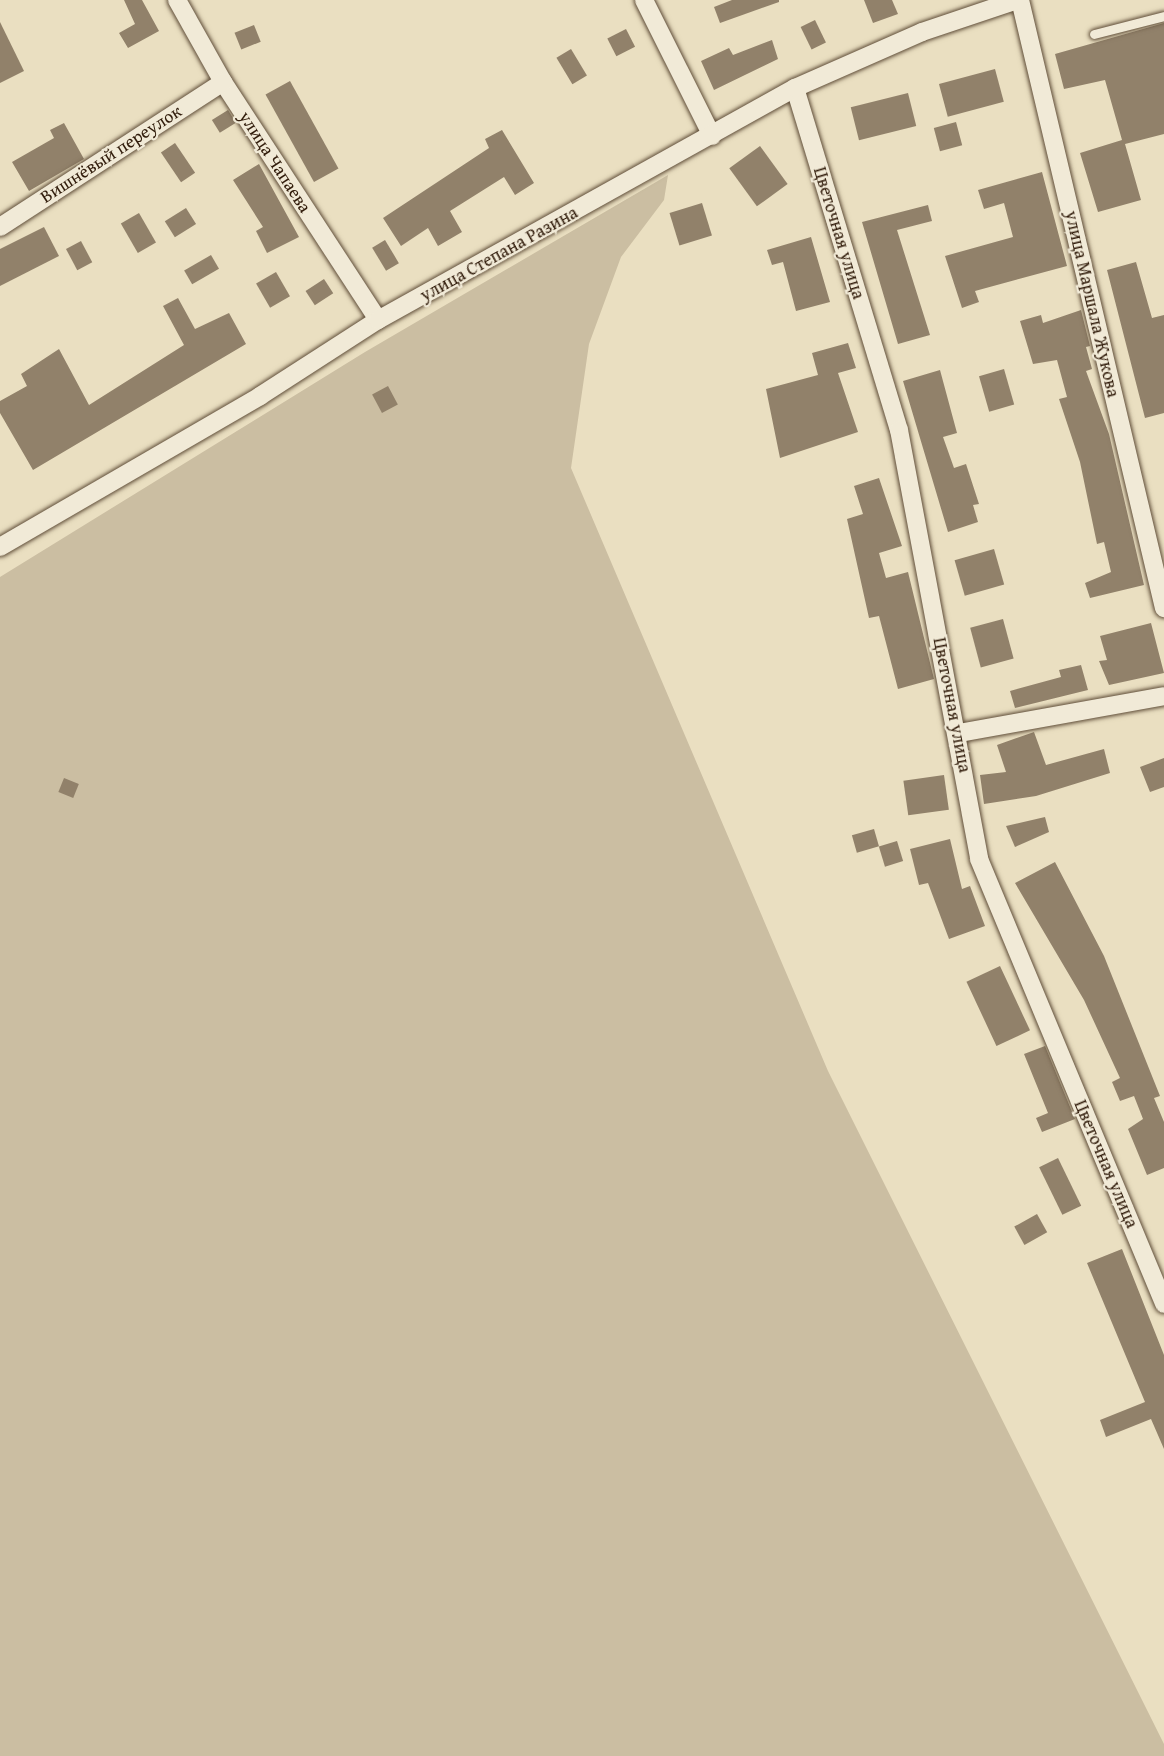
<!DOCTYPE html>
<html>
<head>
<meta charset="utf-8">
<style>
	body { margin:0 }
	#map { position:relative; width:1164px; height:1756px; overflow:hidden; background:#eadfc1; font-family:"Gentium Book Plus",serif }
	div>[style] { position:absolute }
	.green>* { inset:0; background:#cbbea2 }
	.building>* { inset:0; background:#91816a; transform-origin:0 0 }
	.roads { filter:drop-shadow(0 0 2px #5f4d38) drop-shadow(0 0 2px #5f4d38) }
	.lane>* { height:9px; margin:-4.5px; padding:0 4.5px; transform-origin:4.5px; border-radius:4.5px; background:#f1ead7 }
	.street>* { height:18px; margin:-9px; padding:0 9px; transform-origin:9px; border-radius:9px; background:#f1ead7 }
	span { translate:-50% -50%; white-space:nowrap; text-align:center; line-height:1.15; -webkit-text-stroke:4.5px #f1ead7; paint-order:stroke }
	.street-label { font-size:18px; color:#311c0b }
</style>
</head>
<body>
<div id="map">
	<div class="green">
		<div style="clip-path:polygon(668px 175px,664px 200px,621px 257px,589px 344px,571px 468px,828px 1071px,1164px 1744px,1164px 1756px,0 1756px,0 577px,365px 352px)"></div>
	</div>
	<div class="building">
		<div style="clip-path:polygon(124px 0,142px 0,159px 31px,128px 48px,119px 33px,135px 24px)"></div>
		<div style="clip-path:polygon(732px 0,779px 0,779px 2px,720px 23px,714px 7px)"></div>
		<div style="clip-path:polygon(864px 0,892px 0,898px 14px,873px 23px)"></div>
		<div style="left:815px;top:20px;width:25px;height:16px;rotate:64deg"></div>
		<div style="clip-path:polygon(0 22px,24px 71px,0 83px)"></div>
		<div style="clip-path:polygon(1164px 23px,1164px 134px,1125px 144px,1141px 200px,1098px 212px,1080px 153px,1122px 140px,1105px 80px,1064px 89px,1055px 54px)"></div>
		<div style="left:254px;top:25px;width:18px;height:21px;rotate:68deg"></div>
		<div style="left:626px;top:29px;width:20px;height:21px;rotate:63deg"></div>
		<div style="clip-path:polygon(772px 40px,778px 59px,714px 90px,701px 61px,729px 48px,733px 55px)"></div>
		<div style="left:571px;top:49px;width:31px;height:17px;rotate:59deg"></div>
		<div style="left:995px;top:69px;width:34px;height:58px;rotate:75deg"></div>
		<div style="left:290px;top:81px;width:100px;height:28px;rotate:61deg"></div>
		<div style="left:908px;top:93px;width:34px;height:59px;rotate:76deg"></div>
		<div style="left:228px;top:110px;width:15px;height:19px;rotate:58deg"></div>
		<div style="left:956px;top:122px;width:24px;height:23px;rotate:75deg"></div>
		<div style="clip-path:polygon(64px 123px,84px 159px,29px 191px,12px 162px,54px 138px,50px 130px)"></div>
		<div style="clip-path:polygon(502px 130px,534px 183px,515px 195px,504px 177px,450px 211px,462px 232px,438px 246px,428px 228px,401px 246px,383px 218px,489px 148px,485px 139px)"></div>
		<div style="left:175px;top:143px;width:36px;height:17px;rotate:56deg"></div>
		<div style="left:760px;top:146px;width:47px;height:38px;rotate:54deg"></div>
		<div style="clip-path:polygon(259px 164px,299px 237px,267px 253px,256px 231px,263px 227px,233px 180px)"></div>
		<div style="clip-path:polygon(1042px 172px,1067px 266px,975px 291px,979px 302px,962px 308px,945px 256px,1013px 237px,1004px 203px,984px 209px,978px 190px)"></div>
		<div style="left:702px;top:203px;width:34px;height:34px;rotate:73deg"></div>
		<div style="clip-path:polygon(928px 205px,932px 221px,897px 230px,930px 335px,898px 344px,862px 222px)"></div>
		<div style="left:186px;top:208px;width:19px;height:25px;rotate:58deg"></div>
		<div style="left:139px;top:213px;width:34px;height:21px;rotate:60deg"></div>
		<div style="clip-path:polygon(44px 227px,59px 256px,0 286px,0 249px)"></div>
		<div style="clip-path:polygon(811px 237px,830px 302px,796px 311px,783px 262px,772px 265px,767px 250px)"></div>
		<div style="left:385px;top:240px;width:27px;height:15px;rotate:59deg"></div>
		<div style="left:81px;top:241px;width:24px;height:17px;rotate:62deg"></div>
		<div style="left:211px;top:255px;width:16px;height:31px;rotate:60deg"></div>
		<div style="clip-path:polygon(1136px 262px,1152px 318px,1164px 315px,1164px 413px,1145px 418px,1107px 270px)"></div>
		<div style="left:276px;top:272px;width:28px;height:23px;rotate:60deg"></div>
		<div style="left:324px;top:279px;width:17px;height:22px;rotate:57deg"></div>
		<div style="clip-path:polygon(178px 298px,195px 329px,229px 313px,246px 344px,33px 470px,0 413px,0 401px,27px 386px,21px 374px,59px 349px,89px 405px,184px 345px,163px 306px)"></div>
		<div style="clip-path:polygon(1081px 310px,1090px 346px,1086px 347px,1092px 369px,1086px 371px,1109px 434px,1144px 585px,1090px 598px,1085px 583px,1111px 572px,1104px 542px,1097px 544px,1080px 462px,1059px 399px,1067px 397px,1057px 360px,1033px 364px,1020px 321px,1041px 315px,1043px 323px)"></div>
		<div style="clip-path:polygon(848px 343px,856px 368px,838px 373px,858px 432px,780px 458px,766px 389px,818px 375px,812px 353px)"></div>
		<div style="left:1004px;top:369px;width:37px;height:26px;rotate:74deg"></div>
		<div style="clip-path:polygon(940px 370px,957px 433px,943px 437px,954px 468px,966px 464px,979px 504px,973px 505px,978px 522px,948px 532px,903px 381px)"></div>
		<div style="left:388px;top:386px;width:21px;height:18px;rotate:62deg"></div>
		<div style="clip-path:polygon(879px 478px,902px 546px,879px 553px,886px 578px,908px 572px,934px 679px,898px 689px,879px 616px,869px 618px,847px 519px,863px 514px,854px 486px)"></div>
		<div style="left:994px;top:549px;width:37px;height:41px;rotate:74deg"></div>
		<div style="left:1003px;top:619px;width:41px;height:34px;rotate:75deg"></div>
		<div style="clip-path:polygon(1151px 623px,1164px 673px,1109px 685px,1099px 661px,1107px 660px,1100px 636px)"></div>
		<div style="clip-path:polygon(1081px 665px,1088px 690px,1015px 708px,1010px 691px,1061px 677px,1059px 670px)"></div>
		<div style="clip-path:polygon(1034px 732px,1046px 765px,1104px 749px,1110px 773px,1036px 796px,984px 804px,980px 775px,1006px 772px,997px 745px)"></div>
		<div style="clip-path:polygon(1164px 758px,1164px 787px,1150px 792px,1140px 767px)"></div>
		<div style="left:944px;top:775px;width:35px;height:41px;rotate:82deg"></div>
		<div style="left:64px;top:778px;width:16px;height:15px;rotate:22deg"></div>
		<div style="clip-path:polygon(1045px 817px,1049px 832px,1015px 847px,1006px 826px)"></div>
		<div style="left:874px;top:829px;width:18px;height:23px;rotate:74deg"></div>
		<div style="clip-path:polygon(950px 839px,962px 889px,970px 886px,985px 926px,949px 939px,928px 883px,919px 885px,910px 849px)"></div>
		<div style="left:897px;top:841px;width:21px;height:19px;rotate:73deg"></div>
		<div style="clip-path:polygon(1055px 862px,1104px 956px,1160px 1096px,1154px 1098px,1164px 1122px,1164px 1168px,1147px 1175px,1128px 1129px,1143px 1119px,1134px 1096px,1120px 1101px,1112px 1082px,1120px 1078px,1084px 1000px,1015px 883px)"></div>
		<div style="left:1000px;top:966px;width:71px;height:37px;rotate:65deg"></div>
		<div style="clip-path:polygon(1045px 1046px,1075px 1119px,1042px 1132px,1036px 1118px,1048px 1113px,1024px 1054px)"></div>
		<div style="left:1058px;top:1158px;width:53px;height:21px;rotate:64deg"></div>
		<div style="left:1037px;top:1214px;width:21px;height:26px;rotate:61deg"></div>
		<div style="clip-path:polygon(1122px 1249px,1164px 1355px,1164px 1449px,1151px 1419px,1106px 1437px,1100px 1420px,1145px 1402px,1087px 1263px)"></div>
	</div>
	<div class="roads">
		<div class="lane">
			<div style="left:1094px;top:34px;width:72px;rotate:-14.4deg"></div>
		</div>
		<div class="street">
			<div style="left:177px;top:0;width:94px;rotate:60.7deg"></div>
			<div style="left:223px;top:82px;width:284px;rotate:56.9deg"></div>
			<div style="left:644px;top:0;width:152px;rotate:63.4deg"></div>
			<div style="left:1020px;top:0;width:625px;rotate:76.68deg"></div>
			<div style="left:795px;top:88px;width:357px;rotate:73.1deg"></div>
			<div style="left:899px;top:430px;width:436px;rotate:79.4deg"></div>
			<div style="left:979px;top:859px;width:482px;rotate:67.4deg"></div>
			<div style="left:0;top:227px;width:266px;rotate:-33deg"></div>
			<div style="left:0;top:547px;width:301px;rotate:-30.1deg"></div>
			<div style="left:260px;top:396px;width:140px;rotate:-32.8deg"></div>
			<div style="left:378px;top:320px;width:477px;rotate:-29.1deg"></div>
			<div style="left:795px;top:88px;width:139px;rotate:-23.8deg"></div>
			<div style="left:922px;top:32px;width:100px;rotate:-18.6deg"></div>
			<div style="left:959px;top:733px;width:208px;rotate:-10.2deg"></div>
		</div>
	</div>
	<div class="street-label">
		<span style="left:111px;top:154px;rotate:-33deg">Вишнёвый переулок</span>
		<span style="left:275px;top:162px;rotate:57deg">улица Чапаева</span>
		<span style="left:839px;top:233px;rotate:73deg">Цветочная улица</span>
		<span style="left:499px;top:254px;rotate:-29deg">улица Степана Разина</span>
		<span style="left:1092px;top:304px;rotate:77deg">улица Маршала Жукова</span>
		<span style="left:952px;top:705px;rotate:79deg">Цветочная улица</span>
		<span style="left:1106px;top:1164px;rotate:67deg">Цветочная улица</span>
	</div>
</div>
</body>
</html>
